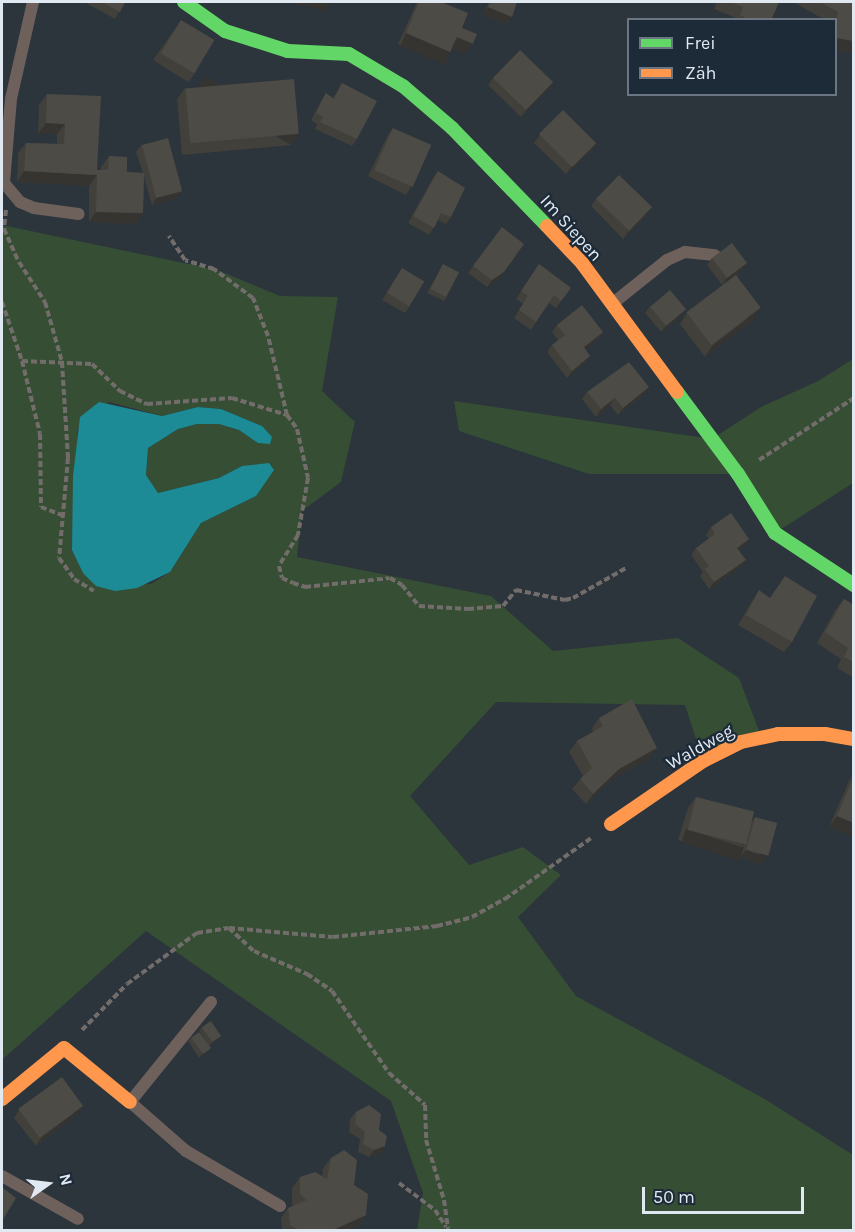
<!DOCTYPE html>
<html>
<head>
<meta charset="utf-8">
<style>
	body { margin:0 }
	#map { position:relative; width:855px; height:1232px; overflow:hidden; background:#2c343c; font-family:Karla,sans-serif }
	div>[style] { position:absolute }
	.green>* { inset:0; background:#354e34 }
	.water>* { inset:0; background:#1c8b95 }
	.path>* { height:4px; margin-top:-2px; transform-origin:0; background:repeating-linear-gradient(90deg,#726c6b 0 6px,transparent 0 9px) }
	.lane>* { height:12px; margin:-6px; padding:0 6px; transform-origin:6px; border-radius:6px; background:#6e615c }
	.fast>* { height:14px; margin:-7px; padding:0 7px; transform-origin:7px; border-radius:7px; background:#63d668 }
	.slow>* { height:14px; margin:-7px; padding:0 7px; transform-origin:7px; border-radius:7px; background:#ff974d }
	.wall>* { inset:0; background:#41403b }
	.shaded-wall>* { inset:0; background:#353430; transform-origin:0 0 }
	.building>* { inset:0; background:#4c4b45; transform-origin:0 0 }
	span { translate:-50% -50%; white-space:nowrap; text-align:center; line-height:1.15; -webkit-text-stroke:4.5px #1d2a38; paint-order:stroke }
	.street-label { font-size:18px; color:#e0e9f2 }
	.frame { position:absolute; inset:0; border:3px solid #e0e9f2; pointer-events:none }
	.legend { position:absolute; left:627px; top:18px; width:210px; height:78px; box-sizing:border-box; background:#1d2a38; border:2px solid #6b7682; margin:0; padding:8px 10px; list-style:none; font-size:18px; color:#e0e9f2 }
	.legend li { display:flex; align-items:center; gap:12px; height:30px }
	.legend b { width:30px; border:2px solid #6b7682 }
	.north { position:absolute; left:18px; top:1154px; width:60px; height:60px; -webkit-text-stroke:4px #1d2a38; paint-order:stroke; rotate:76deg; font-size:16px; font-weight:700; line-height:24px; text-align:center; color:#e0e9f2 }
	.north::after { content:''; display:block; margin:auto; width:21px; height:27px; background:#e0e9f2; clip-path:polygon(50% 0,100% 100%,50% 72%,0 100%) }
	.scale { position:absolute; left:642px; top:1187px; width:162px; height:27px; box-sizing:border-box; border:3px solid #e0e9f2; border-top:0; padding-left:8px; font-size:18px; line-height:21px; white-space:nowrap; color:#e0e9f2; -webkit-text-stroke:4px #1d2a38; paint-order:stroke }
</style>
</head>
<body>
<div id="map">
	<div class="green">
		<div style="clip-path:polygon(evenodd,2px 225px,217px 270px,280px 296px,338px 297px,322px 391px,355px 422px,341px 482px,302px 511px,297px 557px,491px 596px,553px 651px,678px 638px,739px 678px,761px 736px,703px 761px,685px 705px,496px 702px,410px 796px,469px 865px,523px 847px,561px 875px,518px 917px,576px 996px,763px 1098px,853px 1155px,853px 1230px,417px 1230px,423px 1193px,391px 1101px,146px 931px,2px 1060px,2px 225px,109px 402px,162px 416px,198px 407px,221px 409px,262px 426px,258px 443px,239px 430px,219px 424px,197px 424px,178px 429px,148px 448px,146px 475px,158px 493px,219px 478px,242px 466px,256px 496px,201px 523px,170px 572px,151px 584px,96px 586px,83px 572px,72px 550px,78px 428px,109px 402px)"></div>
		<div style="clip-path:polygon(853px 359px,853px 483px,775px 533px,738px 474px,589px 474px,459px 431px,454px 401px,712px 439px,761px 407px,818px 381px)"></div>
	</div>
	<div class="water">
		<div style="clip-path:polygon(99px 402px,162px 416px,198px 407px,221px 409px,262px 426px,272px 437px,270px 444px,258px 443px,239px 430px,219px 424px,197px 424px,178px 429px,148px 448px,146px 475px,158px 493px,219px 478px,242px 466px,269px 463px,274px 470px,256px 496px,201px 523px,170px 572px,137px 588px,115px 591px,96px 586px,83px 573px,72px 550px,73px 476px,80px 417px)"></div>
	</div>
	<div class="path">
		<div style="left:6px;top:210px;width:19px;rotate:96deg"></div>
		<div style="left:4px;top:229px;width:36px;rotate:66deg"></div>
		<div style="left:19px;top:262px;width:48px;rotate:57deg"></div>
		<div style="left:45px;top:302px;width:62px;rotate:74.2deg"></div>
		<div style="left:62px;top:362px;width:96px;rotate:86.4deg"></div>
		<div style="left:68px;top:458px;width:100px;rotate:95.1deg"></div>
		<div style="left:59px;top:558px;width:26px;rotate:54deg"></div>
		<div style="left:74px;top:579px;width:23px;rotate:31deg"></div>
		<div style="left:2px;top:302px;width:62px;rotate:71.3deg"></div>
		<div style="left:22px;top:361px;width:70px;rotate:2.5deg"></div>
		<div style="left:92px;top:364px;width:39px;rotate:44deg"></div>
		<div style="left:120px;top:391px;width:30px;rotate:26deg"></div>
		<div style="left:147px;top:404px;width:85px;rotate:-4deg"></div>
		<div style="left:232px;top:398px;width:58px;rotate:17.2deg"></div>
		<div style="left:287px;top:415px;width:81px;rotate:-103.5deg"></div>
		<div style="left:268px;top:336px;width:41px;rotate:-111.5deg"></div>
		<div style="left:253px;top:298px;width:49px;rotate:-143.4deg"></div>
		<div style="left:214px;top:269px;width:30px;rotate:-163deg"></div>
		<div style="left:185px;top:260px;width:29px;rotate:-124deg"></div>
		<div style="left:22px;top:361px;width:75px;rotate:76.1deg"></div>
		<div style="left:40px;top:434px;width:73px;rotate:89.2deg"></div>
		<div style="left:41px;top:507px;width:22px;rotate:21deg"></div>
		<div style="left:287px;top:415px;width:17px;rotate:54deg"></div>
		<div style="left:297px;top:429px;width:50px;rotate:77.3deg"></div>
		<div style="left:308px;top:478px;width:58px;rotate:100deg"></div>
		<div style="left:298px;top:535px;width:36px;rotate:122deg"></div>
		<div style="left:279px;top:566px;width:12px;rotate:76deg"></div>
		<div style="left:282px;top:578px;width:12px;rotate:24deg"></div>
		<div style="left:293px;top:583px;width:13px;rotate:18deg"></div>
		<div style="left:305px;top:587px;width:85px;rotate:-6deg"></div>
		<div style="left:390px;top:578px;width:14px;rotate:30deg"></div>
		<div style="left:402px;top:585px;width:27px;rotate:51deg"></div>
		<div style="left:419px;top:606px;width:49px;rotate:3.5deg"></div>
		<div style="left:468px;top:609px;width:35px;rotate:-5deg"></div>
		<div style="left:503px;top:606px;width:21px;rotate:-51deg"></div>
		<div style="left:516px;top:590px;width:50px;rotate:11.5deg"></div>
		<div style="left:565px;top:600px;width:8px;rotate:-14deg"></div>
		<div style="left:573px;top:598px;width:61px;rotate:-29.5deg"></div>
		<div style="left:759px;top:460px;width:113px;rotate:-33.1deg"></div>
		<div style="left:229px;top:928px;width:34px;rotate:43deg"></div>
		<div style="left:254px;top:951px;width:58px;rotate:23.5deg"></div>
		<div style="left:307px;top:974px;width:30px;rotate:34deg"></div>
		<div style="left:332px;top:991px;width:100px;rotate:55.2deg"></div>
		<div style="left:389px;top:1073px;width:48px;rotate:41.6deg"></div>
		<div style="left:425px;top:1105px;width:35px;rotate:88deg"></div>
		<div style="left:426px;top:1140px;width:63px;rotate:73.3deg"></div>
		<div style="left:444px;top:1200px;width:29px;rotate:82deg"></div>
		<div style="left:82px;top:1030px;width:64px;rotate:-45.6deg"></div>
		<div style="left:127px;top:984px;width:87px;rotate:-36.1deg"></div>
		<div style="left:197px;top:933px;width:32px;rotate:-9deg"></div>
		<div style="left:229px;top:928px;width:104px;rotate:4.9deg"></div>
		<div style="left:333px;top:937px;width:105px;rotate:-6deg"></div>
		<div style="left:437px;top:926px;width:36px;rotate:-14deg"></div>
		<div style="left:472px;top:917px;width:38px;rotate:-29deg"></div>
		<div style="left:505px;top:899px;width:105px;rotate:-35.3deg"></div>
		<div style="left:399px;top:1183px;width:45px;rotate:36.9deg"></div>
		<div style="left:435px;top:1210px;width:20px;rotate:57deg"></div>
	</div>
	<div class="lane">
		<div style="left:33px;top:2px;width:99px;rotate:102.8deg"></div>
		<div style="left:11px;top:99px;width:84px;rotate:94.8deg"></div>
		<div style="left:4px;top:183px;width:25px;rotate:50deg"></div>
		<div style="left:20px;top:202px;width:15px;rotate:23deg"></div>
		<div style="left:34px;top:208px;width:45px;rotate:7.6deg"></div>
		<div style="left:612px;top:304px;width:70px;rotate:-38.7deg"></div>
		<div style="left:667px;top:260px;width:20px;rotate:-24deg"></div>
		<div style="left:685px;top:252px;width:30px;rotate:6deg"></div>
		<div style="left:211px;top:1002px;width:129px;rotate:129deg"></div>
		<div style="left:130px;top:1102px;width:74px;rotate:41.2deg"></div>
		<div style="left:186px;top:1151px;width:109px;rotate:30.3deg"></div>
		<div style="left:2px;top:1176px;width:87px;rotate:29.5deg"></div>
	</div>
	<div class="fast">
		<div style="left:184px;top:2px;width:50px;rotate:35.3deg"></div>
		<div style="left:225px;top:31px;width:66px;rotate:17.6deg"></div>
		<div style="left:288px;top:51px;width:61px;rotate:2.8deg"></div>
		<div style="left:349px;top:54px;width:63px;rotate:30.7deg"></div>
		<div style="left:403px;top:86px;width:65px;rotate:40.6deg"></div>
		<div style="left:452px;top:128px;width:136px;rotate:45.9deg"></div>
		<div style="left:677px;top:392px;width:102px;rotate:53.4deg"></div>
		<div style="left:738px;top:474px;width:70px;rotate:57.9deg"></div>
		<div style="left:775px;top:533px;width:95px;rotate:33.4deg"></div>
	</div>
	<div class="slow">
		<div style="left:547px;top:226px;width:51px;rotate:46.6deg"></div>
		<div style="left:582px;top:263px;width:160px;rotate:53.6deg"></div>
		<div style="left:611px;top:824px;width:112px;rotate:-34.4deg"></div>
		<div style="left:703px;top:761px;width:42px;rotate:-26.6deg"></div>
		<div style="left:741px;top:742px;width:38px;rotate:-12deg"></div>
		<div style="left:778px;top:734px;width:47px"></div>
		<div style="left:825px;top:734px;width:29px;rotate:10deg"></div>
		<div style="left:2px;top:1099px;width:80px;rotate:-39.4deg"></div>
		<div style="left:64px;top:1048px;width:85px;rotate:39.3deg"></div>
	</div>
	<div class="wall">
		<div style="clip-path:polygon(84px 2px,125px 2px,115px 19px)"></div>
		<div style="clip-path:polygon(417px 2px,441px 2px,462px 28px,465px 54px,452px 48px,443px 63px,398px 44px)"></div>
		<div style="clip-path:polygon(489px 2px,517px 2px,507px 24px,483px 15px)"></div>
		<div style="clip-path:polygon(712px 2px,779px 2px,771px 20px,735px 20px,736px 18px,714px 9px,716px 4px)"></div>
		<div style="clip-path:polygon(796px 2px,854px 2px,854px 53px,836px 50px,836px 20px,825px 20px,795px 3px)"></div>
		<div style="clip-path:polygon(181px 20px,194px 75px,188px 82px,153px 60px)"></div>
		<div style="clip-path:polygon(493px 78px,553px 82px,548px 89px,521px 117px,488px 85px)"></div>
		<div style="clip-path:polygon(342px 83px,357px 139px,352px 146px,315px 129px,317px 124px,311px 120px,321px 101px,326px 93px,333px 98px)"></div>
		<div style="clip-path:polygon(185px 88px,292px 145px,182px 155px,177px 99px)"></div>
		<div style="clip-path:polygon(47px 94px,97px 170px,101px 170px,101px 167px,109px 156px,127px 172px,143px 173px,136px 152px,142px 144px,177px 198px,152px 205px,144px 177px,143px 213px,135px 224px,89px 222px,89px 186px,17px 182px,18px 153px,26px 143px,57px 144px,57px 134px,38px 134px,39px 105px)"></div>
		<div style="clip-path:polygon(393px 128px,411px 187px,406px 195px,368px 176px,388px 135px)"></div>
		<div style="clip-path:polygon(540px 135px,596px 143px,591px 150px,566px 174px,534px 143px)"></div>
		<div style="clip-path:polygon(438px 171px,451px 217px,446px 224px,438px 220px,429px 235px,408px 223px,433px 178px)"></div>
		<div style="clip-path:polygon(596px 199px,647px 215px,623px 239px,591px 206px)"></div>
		<div style="clip-path:polygon(502px 227px,499px 279px,487px 287px,468px 273px)"></div>
		<div style="clip-path:polygon(712px 258px,742px 270px,722px 285px,707px 265px)"></div>
		<div style="clip-path:polygon(443px 264px,446px 298px,444px 301px,427px 293px)"></div>
		<div style="clip-path:polygon(539px 264px,571px 288px,556px 308px,549px 303px,531px 330px,514px 318px,523px 304px,516px 299px)"></div>
		<div style="clip-path:polygon(402px 268px,410px 306px,405px 313px,382px 300px)"></div>
		<div style="clip-path:polygon(650px 306px,681px 316px,661px 332px,645px 313px)"></div>
		<div style="clip-path:polygon(687px 313px,754px 319px,705px 357px,680px 324px)"></div>
		<div style="clip-path:polygon(557px 325px,603px 332px,598px 339px,585px 349px,585px 363px,567px 378px,547px 352px,552px 345px,558px 340px,552px 332px)"></div>
		<div style="clip-path:polygon(587px 392px,644px 395px,618px 415px,610px 405px,596px 417px,582px 399px)"></div>
		<div style="clip-path:polygon(711px 527px,749px 539px,744px 546px,739px 550px,741px 567px,709px 589px,700px 576px,703px 572px,691px 555px,696px 548px,709px 539px,706px 535px)"></div>
		<div style="clip-path:polygon(759px 590px,792px 642px,784px 652px,738px 625px,752px 601px)"></div>
		<div style="clip-path:polygon(844px 599px,854px 605px,854px 678px,837px 668px,841px 659px,817px 643px,836px 609px)"></div>
		<div style="clip-path:polygon(599px 718px,650px 758px,611px 780px,586px 804px,572px 789px,583px 776px,569px 752px,577px 741px,593px 732px,592px 728px)"></div>
		<div style="clip-path:polygon(854px 773px,854px 837px,829px 827px,850px 779px)"></div>
		<div style="clip-path:polygon(696px 797px,750px 824px,755px 817px,762px 864px,741px 857px,749px 826px,743px 847px,735px 858px,678px 840px,688px 808px)"></div>
		<div style="clip-path:polygon(202px 1027px,221px 1036px,218px 1039px,209px 1046px,199px 1031px)"></div>
		<div style="clip-path:polygon(191px 1038px,211px 1048px,208px 1051px,199px 1058px,188px 1041px)"></div>
		<div style="clip-path:polygon(19px 1110px,78px 1113px,36px 1146px,14px 1118px)"></div>
		<div style="clip-path:polygon(356px 1112px,379px 1130px,385px 1146px,380px 1154px,369px 1157px,358px 1152px,360px 1139px,349px 1132px,350px 1119px)"></div>
		<div style="clip-path:polygon(331px 1158px,354px 1185px,366px 1215px,358px 1226px,348px 1230px,282px 1230px,281px 1218px,288px 1208px,293px 1206px,292px 1205px,292px 1188px,300px 1177px,322px 1176px,323px 1168px)"></div>
	</div>
	<div class="shaded-wall">
		<div style="clip-path:polygon(294px 2px,322px 2px,331px 4px,326px 11px,293px 3px)"></div>
		<div style="clip-path:polygon(488px 7px,512px 17px,507px 24px,483px 15px)"></div>
		<div style="left:406px;top:33px;width:48px;height:14px;rotate:23deg"></div>
		<div style="clip-path:polygon(457px 37px,473px 44px,465px 54px,449px 47px)"></div>
		<div style="clip-path:polygon(836px 38px,854px 41px,854px 53px,836px 50px)"></div>
		<div style="clip-path:polygon(553px 82px,548px 89px,521px 117px,526px 110px)"></div>
		<div style="clip-path:polygon(46px 123px,65px 124px,57px 134px,38px 134px)"></div>
		<div style="left:299px;top:134px;width:13px;height:110px;rotate:122deg"></div>
		<div style="clip-path:polygon(596px 143px,591px 150px,566px 174px,571px 167px)"></div>
		<div style="clip-path:polygon(24px 171px,97px 175px,89px 186px,17px 182px)"></div>
		<div style="clip-path:polygon(182px 191px,177px 198px,152px 205px,157px 197px)"></div>
		<div style="clip-path:polygon(652px 207px,647px 215px,623px 239px,628px 232px)"></div>
		<div style="clip-path:polygon(96px 212px,143px 213px,135px 224px,89px 222px)"></div>
		<div style="clip-path:polygon(524px 244px,499px 279px,487px 287px,492px 280px)"></div>
		<div style="clip-path:polygon(747px 263px,742px 270px,722px 285px,727px 278px)"></div>
		<div style="clip-path:polygon(761px 308px,754px 319px,705px 357px,712px 346px)"></div>
		<div style="clip-path:polygon(686px 309px,681px 316px,661px 332px,666px 325px)"></div>
		<div style="clip-path:polygon(603px 332px,598px 339px,579px 355px,584px 347px)"></div>
		<div style="clip-path:polygon(590px 356px,585px 363px,567px 378px,572px 371px)"></div>
		<div style="clip-path:polygon(649px 387px,644px 395px,618px 415px,623px 408px)"></div>
		<div style="clip-path:polygon(615px 398px,610px 405px,596px 417px,601px 409px)"></div>
		<div style="clip-path:polygon(749px 539px,744px 546px,732px 555px,737px 548px)"></div>
		<div style="clip-path:polygon(746px 560px,741px 567px,709px 589px,714px 582px)"></div>
		<div style="clip-path:polygon(657px 748px,650px 758px,611px 780px,586px 804px,593px 794px,619px 769px)"></div>
		<div style="clip-path:polygon(837px 816px,854px 823px,854px 837px,829px 827px)"></div>
		<div style="left:686px;top:829px;width:60px;height:14px;rotate:18deg"></div>
		<div style="clip-path:polygon(746px 850px,767px 857px,762px 864px,741px 857px)"></div>
		<div style="clip-path:polygon(221px 1036px,218px 1039px,209px 1046px,212px 1042px)"></div>
		<div style="clip-path:polygon(211px 1048px,208px 1051px,199px 1058px,202px 1054px)"></div>
		<div style="clip-path:polygon(83px 1106px,78px 1113px,36px 1146px,41px 1138px)"></div>
		<div style="clip-path:polygon(385px 1146px,380px 1154px,369px 1157px,374px 1150px)"></div>
		<div style="clip-path:polygon(366px 1215px,358px 1226px,348px 1230px,333px 1230px)"></div>
	</div>
	<div class="building">
		<div style="clip-path:polygon(102px 2px,125px 2px,120px 12px)"></div>
		<div style="clip-path:polygon(419px 2px,441px 2px,468px 13px,462px 28px,477px 34px,473px 44px,457px 37px,450px 52px,406px 33px)"></div>
		<div style="clip-path:polygon(491px 2px,517px 2px,512px 17px,488px 7px)"></div>
		<div style="clip-path:polygon(730px 2px,779px 2px,771px 20px,749px 20px,740px 15px,743px 7px)"></div>
		<div style="clip-path:polygon(820px 2px,854px 2px,854px 41px,836px 38px,836px 23px,838px 12px)"></div>
		<div style="left:181px;top:20px;width:39px;height:39px;rotate:31deg"></div>
		<div style="left:520px;top:50px;width:46px;height:39px;rotate:44deg"></div>
		<div style="left:294px;top:79px;width:55px;height:109px;rotate:85deg"></div>
		<div style="clip-path:polygon(342px 83px,377px 101px,357px 139px,320px 122px,323px 117px,316px 113px,326px 93px,334px 99px)"></div>
		<div style="clip-path:polygon(47px 94px,101px 96px,97px 170px,108px 170px,109px 156px,127px 157px,127px 172px,144px 173px,143px 213px,96px 212px,97px 175px,24px 171px,26px 143px,64px 144px,65px 124px,46px 123px)"></div>
		<div style="left:563px;top:110px;width:47px;height:34px;rotate:45deg"></div>
		<div style="left:393px;top:128px;width:42px;height:46px;rotate:24deg"></div>
		<div style="left:168px;top:138px;width:55px;height:27px;rotate:75deg"></div>
		<div style="clip-path:polygon(438px 171px,465px 188px,451px 217px,441px 213px,434px 228px,413px 216px)"></div>
		<div style="left:619px;top:175px;width:46px;height:33px;rotate:44deg"></div>
		<div style="clip-path:polygon(502px 227px,524px 244px,504px 272px,492px 280px,473px 266px)"></div>
		<div style="left:732px;top:243px;width:25px;height:25px;rotate:53deg"></div>
		<div style="left:443px;top:264px;width:18px;height:28px;rotate:27deg"></div>
		<div style="clip-path:polygon(539px 264px,571px 288px,561px 301px,554px 295px,536px 322px,519px 310px,528px 296px,521px 291px)"></div>
		<div style="left:402px;top:268px;width:26px;height:29px;rotate:31deg"></div>
		<div style="left:736px;top:275px;width:41px;height:62px;rotate:53deg"></div>
		<div style="left:670px;top:290px;width:25px;height:26px;rotate:50deg"></div>
		<div style="clip-path:polygon(582px 305px,603px 332px,584px 347px,590px 356px,572px 371px,552px 345px,565px 335px,557px 325px)"></div>
		<div style="clip-path:polygon(629px 362px,649px 387px,623px 408px,615px 398px,601px 409px,587px 392px)"></div>
		<div style="clip-path:polygon(731px 513px,749px 539px,737px 548px,746px 560px,714px 582px,705px 569px,709px 566px,696px 548px,715px 534px,711px 527px)"></div>
		<div style="clip-path:polygon(785px 576px,817px 596px,792px 642px,746px 615px,759px 590px,770px 598px)"></div>
		<div style="clip-path:polygon(844px 599px,854px 605px,854px 663px,844px 657px,848px 648px,825px 632px)"></div>
		<div style="clip-path:polygon(632px 699px,657px 748px,619px 769px,593px 794px,580px 779px,592px 768px,577px 741px,603px 726px,599px 718px)"></div>
		<div style="clip-path:polygon(854px 776px,854px 823px,837px 816px)"></div>
		<div style="left:696px;top:797px;width:60px;height:34px;rotate:14deg"></div>
		<div style="left:755px;top:817px;width:23px;height:34px;rotate:15deg"></div>
		<div style="left:211px;top:1021px;width:18px;height:11px;rotate:56deg"></div>
		<div style="left:199px;top:1032px;width:20px;height:10px;rotate:53deg"></div>
		<div style="left:62px;top:1077px;width:36px;height:54px;rotate:54deg"></div>
		<div style="clip-path:polygon(369px 1105px,381px 1114px,379px 1130px,387px 1136px,385px 1146px,374px 1150px,363px 1144px,365px 1132px,355px 1124px,356px 1112px)"></div>
		<div style="clip-path:polygon(344px 1150px,357px 1160px,354px 1185px,368px 1194px,366px 1215px,333px 1230px,299px 1230px,290px 1225px,288px 1208px,307px 1200px,300px 1194px,300px 1177px,315px 1172px,327px 1179px,331px 1158px)"></div>
		<div style="clip-path:polygon(2px 1187px,16px 1198px,2px 1221px)"></div>
	</div>
	<div class="street-label">
		<span style="left:571px;top:228px;rotate:48deg">Im Siepen</span>
		<span style="left:700px;top:747px;rotate:-29deg">Waldweg</span>
	</div>
	<div class="frame"></div>
	<ul class="legend">
	<li><b style="height:8px;background:#63d668"></b>Frei</li>
	<li><b style="height:8px;background:#ff974d"></b>Zäh</li>
	</ul>
	<div class="north">N</div>
	<div class="scale">50 m</div>
</div>
</body>
</html>
